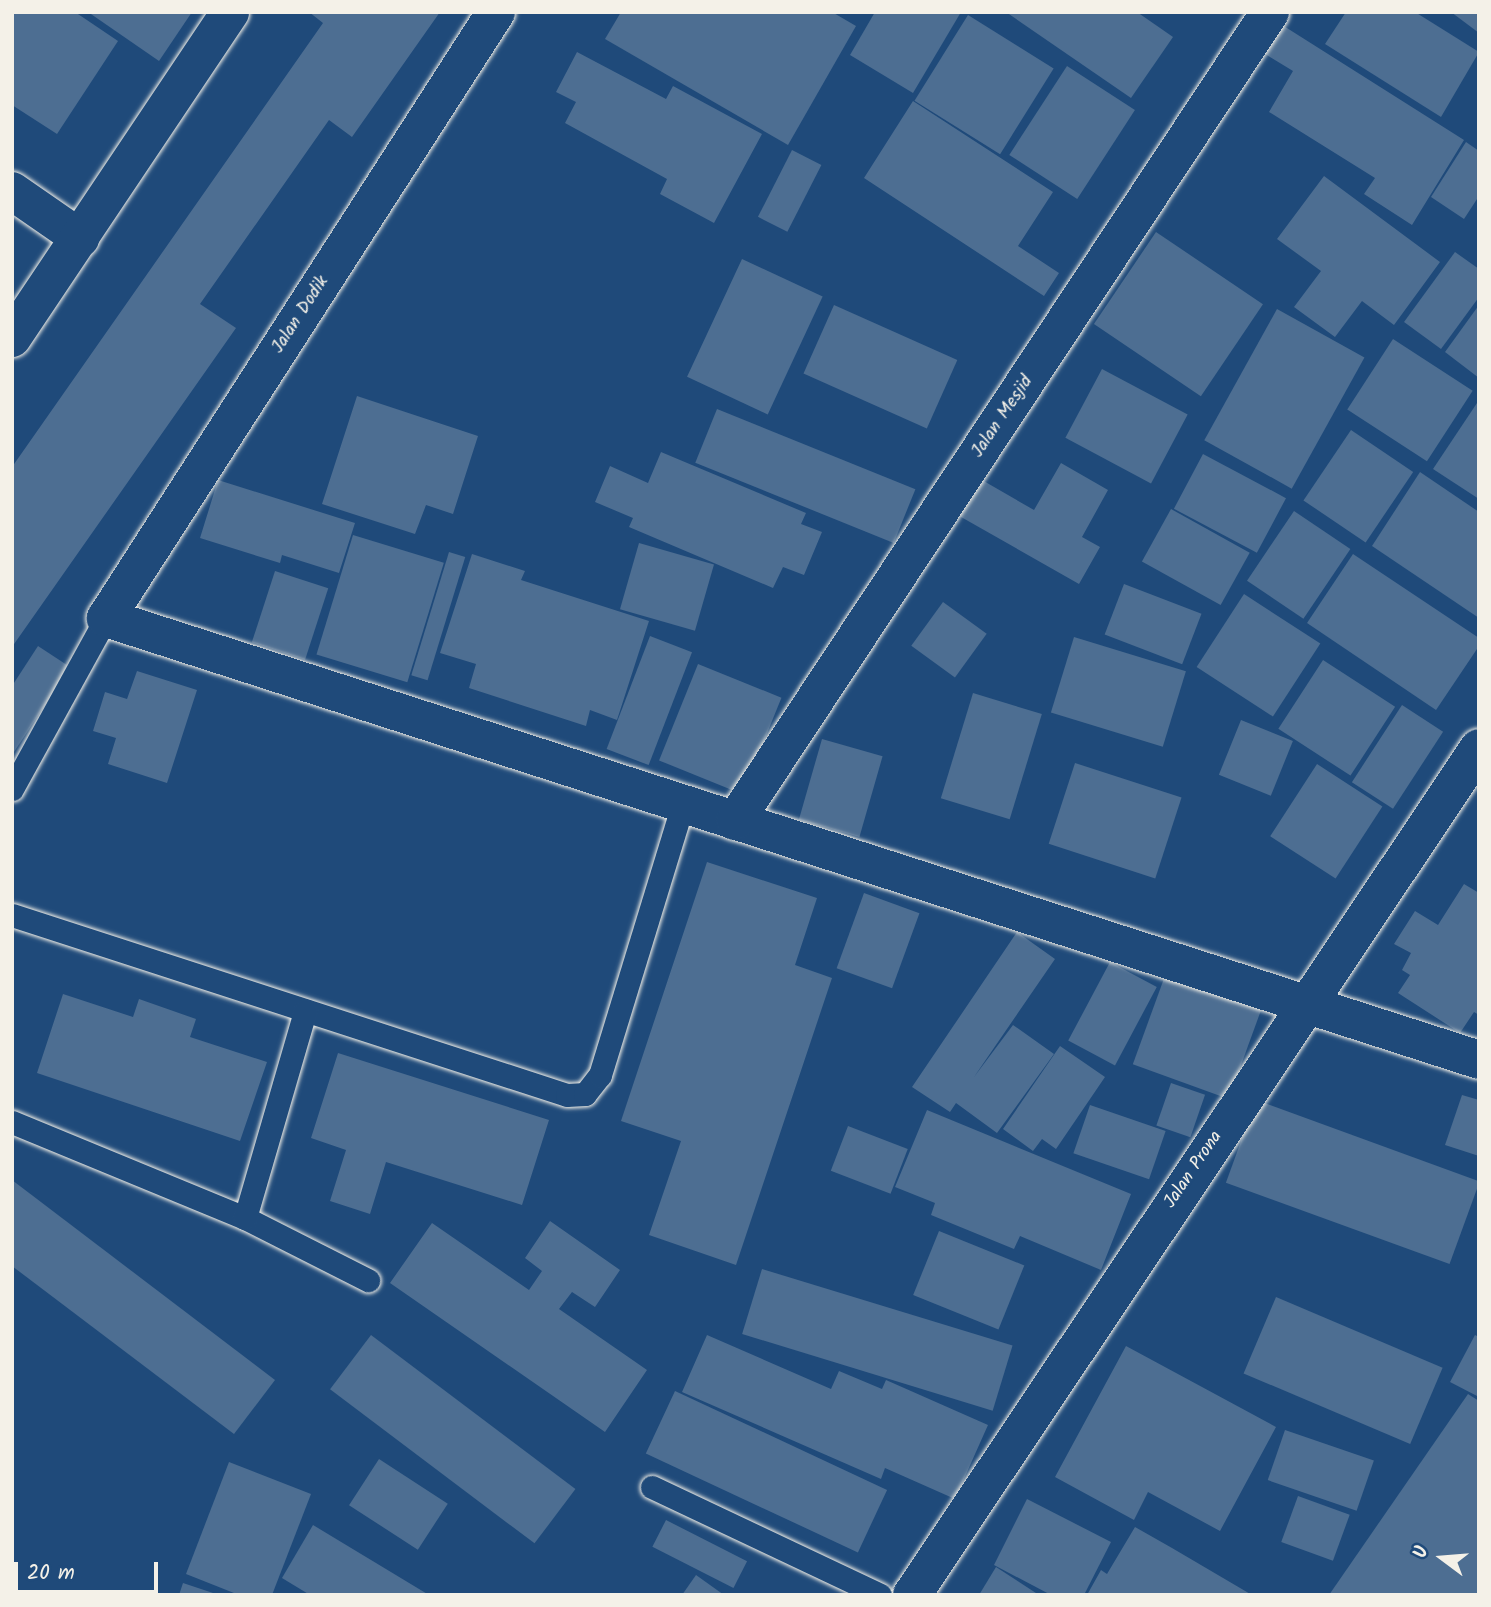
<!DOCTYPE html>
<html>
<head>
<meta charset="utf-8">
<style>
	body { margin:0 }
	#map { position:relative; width:1491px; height:1607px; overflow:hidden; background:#1f4a7a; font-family:Kalam,sans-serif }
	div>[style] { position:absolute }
	.building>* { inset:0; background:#4d6e92; transform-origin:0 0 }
	.roads { filter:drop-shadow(0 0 2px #f4f1e8) drop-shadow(0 0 2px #f4f1e8) }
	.service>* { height:23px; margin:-11.5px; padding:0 11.5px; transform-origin:11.5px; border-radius:11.5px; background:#1f4a7a }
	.minor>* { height:38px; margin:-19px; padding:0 19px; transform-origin:19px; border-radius:19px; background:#1f4a7a }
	span { translate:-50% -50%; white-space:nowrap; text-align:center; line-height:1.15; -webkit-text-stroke:5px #1f4a7a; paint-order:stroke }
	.street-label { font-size:18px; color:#f4f1e8 }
	.frame { position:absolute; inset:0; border:14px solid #f4f1e8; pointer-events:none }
	.north { position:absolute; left:1407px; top:1523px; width:70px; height:70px; -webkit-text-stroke:5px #1f4a7a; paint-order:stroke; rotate:286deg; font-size:19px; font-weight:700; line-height:28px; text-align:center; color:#f4f1e8 }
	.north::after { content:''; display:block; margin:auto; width:24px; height:32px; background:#f4f1e8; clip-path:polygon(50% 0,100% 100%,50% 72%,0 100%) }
	.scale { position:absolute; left:14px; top:1562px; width:144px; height:32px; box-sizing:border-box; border:4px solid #f4f1e8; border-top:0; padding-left:9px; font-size:21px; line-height:24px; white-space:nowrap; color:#f4f1e8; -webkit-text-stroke:5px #1f4a7a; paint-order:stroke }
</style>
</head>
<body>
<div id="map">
	<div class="building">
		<div style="clip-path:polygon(12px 12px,75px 12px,118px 41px,57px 134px,12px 105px)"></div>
		<div style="clip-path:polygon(88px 12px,192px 12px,159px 61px)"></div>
		<div style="clip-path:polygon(309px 12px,440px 12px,352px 137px,329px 120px,200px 304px,236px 328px,12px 647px,12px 467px,323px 23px)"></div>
		<div style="clip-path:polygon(621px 12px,832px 12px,856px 26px,788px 145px,605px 39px)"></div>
		<div style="clip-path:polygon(875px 12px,961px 12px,913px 93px,850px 55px)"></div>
		<div style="clip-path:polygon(1006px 12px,1137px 12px,1173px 37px,1131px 98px)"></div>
		<div style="clip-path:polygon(1346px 12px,1415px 12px,1479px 52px,1441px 117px,1325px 44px)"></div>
		<div style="clip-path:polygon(1451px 12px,1479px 12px,1479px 33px)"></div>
		<div style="left:968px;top:15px;width:101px;height:101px;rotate:32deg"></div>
		<div style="clip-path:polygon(1279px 23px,1464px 140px,1412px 225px,1364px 194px,1375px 178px,1269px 112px,1293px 71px,1262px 52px)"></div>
		<div style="clip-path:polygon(577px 52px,666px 99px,673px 86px,762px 134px,714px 223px,660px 194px,667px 179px,565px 123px,576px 102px,556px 92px)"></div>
		<div style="left:1067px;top:66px;width:81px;height:106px;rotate:33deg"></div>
		<div style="clip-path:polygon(913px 101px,1053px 192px,1018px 246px,1059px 273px,1044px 296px,864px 178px)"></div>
		<div style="clip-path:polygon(1466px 142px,1479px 151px,1479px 196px,1464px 219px,1431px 197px)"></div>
		<div style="left:792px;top:150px;width:33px;height:75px;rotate:27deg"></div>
		<div style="clip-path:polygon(1324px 176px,1440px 262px,1394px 325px,1362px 301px,1335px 337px,1294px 307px,1321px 271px,1277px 239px)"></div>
		<div style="left:1156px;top:232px;width:129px;height:111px;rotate:34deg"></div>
		<div style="clip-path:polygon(1455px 252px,1479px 269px,1479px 297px,1441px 349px,1404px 322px)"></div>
		<div style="left:742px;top:259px;width:89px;height:130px;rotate:25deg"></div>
		<div style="left:834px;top:305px;width:135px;height:75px;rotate:24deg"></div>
		<div style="clip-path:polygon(1479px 305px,1479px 378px,1445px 352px)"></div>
		<div style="left:1277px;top:309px;width:100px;height:150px;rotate:29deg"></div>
		<div style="left:1393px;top:339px;width:95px;height:84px;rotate:33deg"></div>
		<div style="left:1102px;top:369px;width:97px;height:78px;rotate:28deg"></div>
		<div style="clip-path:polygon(357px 396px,478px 436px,453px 514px,426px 505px,415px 534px,322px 504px)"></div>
		<div style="clip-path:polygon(1479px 400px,1479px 499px,1433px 469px)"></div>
		<div style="left:717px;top:409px;width:214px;height:58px;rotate:22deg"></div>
		<div style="left:1351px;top:430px;width:75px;height:85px;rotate:34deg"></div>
		<div style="clip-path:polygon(661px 452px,806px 513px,801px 524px,822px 532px,804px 575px,783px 567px,773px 588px,629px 527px,633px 518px,595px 502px,610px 466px,648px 483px)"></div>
		<div style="left:1203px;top:454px;width:94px;height:62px;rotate:28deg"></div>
		<div style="clip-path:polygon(1061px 463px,1108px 490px,1082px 537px,1100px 547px,1079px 584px,954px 513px,975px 476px,1034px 510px)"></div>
		<div style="clip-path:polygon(1420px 472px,1479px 512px,1479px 618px,1372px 546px)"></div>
		<div style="clip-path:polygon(218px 480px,355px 523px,339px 573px,282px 555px,280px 563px,200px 538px)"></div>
		<div style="left:1171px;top:509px;width:90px;height:60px;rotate:29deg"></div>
		<div style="left:1294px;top:511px;width:68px;height:84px;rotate:34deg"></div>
		<div style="left:353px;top:535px;width:95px;height:125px;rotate:17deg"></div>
		<div style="left:639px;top:543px;width:78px;height:69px;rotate:16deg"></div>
		<div style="left:449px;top:552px;width:17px;height:129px;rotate:17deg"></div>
		<div style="clip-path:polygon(472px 554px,525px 571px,521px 580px,649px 621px,617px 720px,590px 710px,586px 726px,469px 688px,476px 664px,440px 653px)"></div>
		<div style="clip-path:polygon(1353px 554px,1479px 638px,1479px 646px,1436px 710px,1307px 623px)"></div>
		<div style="left:275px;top:571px;width:56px;height:75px;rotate:18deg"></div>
		<div style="left:1124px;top:584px;width:83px;height:54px;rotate:21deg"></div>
		<div style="left:1244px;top:594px;width:91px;height:87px;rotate:33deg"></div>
		<div style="left:943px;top:602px;width:54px;height:54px;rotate:36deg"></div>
		<div style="left:650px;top:636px;width:45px;height:121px;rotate:21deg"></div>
		<div style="left:1074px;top:637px;width:117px;height:79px;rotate:17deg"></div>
		<div style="clip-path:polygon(38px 646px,70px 667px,12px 755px,12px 686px)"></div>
		<div style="left:1323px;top:660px;width:86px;height:82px;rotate:33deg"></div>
		<div style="left:698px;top:664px;width:90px;height:104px;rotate:22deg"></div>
		<div style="clip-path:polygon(137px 671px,197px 690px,167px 783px,108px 764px,116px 738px,93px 731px,105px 692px,127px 699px)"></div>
		<div style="left:973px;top:693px;width:72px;height:110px;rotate:17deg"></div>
		<div style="left:1402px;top:705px;width:49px;height:92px;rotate:33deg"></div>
		<div style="left:1241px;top:720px;width:56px;height:59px;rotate:22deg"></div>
		<div style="left:822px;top:739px;width:63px;height:84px;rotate:16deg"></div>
		<div style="left:1075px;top:763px;width:112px;height:85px;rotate:18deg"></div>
		<div style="left:1317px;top:764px;width:78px;height:86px;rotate:33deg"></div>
		<div style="clip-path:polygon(707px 862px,817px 898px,795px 965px,832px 978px,736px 1265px,649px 1235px,681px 1141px,621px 1121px)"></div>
		<div style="clip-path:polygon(1464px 884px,1479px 893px,1479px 1015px,1474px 1012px,1460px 1033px,1398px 993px,1410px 975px,1402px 970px,1411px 953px,1394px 944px,1415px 911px,1438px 925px)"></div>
		<div style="left:864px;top:893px;width:59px;height:80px;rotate:20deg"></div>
		<div style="clip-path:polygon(1017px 932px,1055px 959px,974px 1077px,1013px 1025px,1054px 1054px,997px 1133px,956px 1103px,950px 1112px,912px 1087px)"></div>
		<div style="left:1110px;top:962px;width:53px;height:89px;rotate:28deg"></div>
		<div style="left:1166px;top:973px;width:102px;height:97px;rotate:20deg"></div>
		<div style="clip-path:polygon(63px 994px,133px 1017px,139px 999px,196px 1019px,190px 1037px,267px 1062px,240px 1141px,37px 1073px)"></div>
		<div style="clip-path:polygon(1060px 1046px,1105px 1077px,1056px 1149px,1042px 1139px,1033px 1151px,1003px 1129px)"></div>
		<div style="clip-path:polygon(338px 1053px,549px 1120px,522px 1205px,386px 1162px,370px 1214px,330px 1201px,346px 1150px,311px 1138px)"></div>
		<div style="left:1171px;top:1083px;width:36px;height:45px;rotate:19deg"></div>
		<div style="clip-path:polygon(1462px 1095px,1479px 1100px,1479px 1156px,1445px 1145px)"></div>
		<div style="left:1256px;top:1100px;width:238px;height:88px;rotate:20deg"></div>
		<div style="left:1090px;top:1105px;width:80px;height:51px;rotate:19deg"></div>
		<div style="clip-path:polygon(927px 1110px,1131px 1194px,1101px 1270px,1020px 1236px,1014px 1249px,931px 1215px,935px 1203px,895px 1187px)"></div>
		<div style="left:848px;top:1126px;width:64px;height:48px;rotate:21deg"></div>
		<div style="clip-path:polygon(12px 1180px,275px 1380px,234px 1434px,12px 1266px)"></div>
		<div style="clip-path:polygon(550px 1221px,620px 1270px,595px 1307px,572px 1292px,559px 1309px,647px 1370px,605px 1432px,390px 1283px,432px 1223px,529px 1290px,542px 1271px,525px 1258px)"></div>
		<div style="left:939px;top:1231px;width:92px;height:69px;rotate:22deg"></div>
		<div style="left:762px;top:1269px;width:262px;height:68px;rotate:17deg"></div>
		<div style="left:1276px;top:1297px;width:181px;height:83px;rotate:23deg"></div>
		<div style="left:371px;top:1335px;width:256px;height:68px;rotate:37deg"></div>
		<div style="clip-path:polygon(707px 1335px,831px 1389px,839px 1371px,882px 1389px,886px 1380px,988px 1425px,955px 1499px,885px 1468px,881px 1479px,682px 1392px)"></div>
		<div style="clip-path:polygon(1475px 1335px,1479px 1337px,1479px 1397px,1450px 1382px)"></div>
		<div style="clip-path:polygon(1126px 1346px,1276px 1427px,1220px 1531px,1148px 1492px,1134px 1520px,1055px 1477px)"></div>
		<div style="left:675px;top:1391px;width:234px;height:69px;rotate:25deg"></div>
		<div style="clip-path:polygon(1468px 1394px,1479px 1401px,1479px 1595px,1329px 1595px)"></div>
		<div style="left:1285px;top:1430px;width:94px;height:53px;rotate:19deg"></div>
		<div style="left:379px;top:1459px;width:82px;height:55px;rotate:33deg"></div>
		<div style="clip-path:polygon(229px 1462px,311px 1494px,272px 1595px,239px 1595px,186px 1574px)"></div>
		<div style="left:1298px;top:1496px;width:55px;height:49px;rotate:20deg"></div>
		<div style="clip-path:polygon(1027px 1499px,1111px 1542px,1084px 1595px,1051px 1595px,994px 1565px)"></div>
		<div style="left:666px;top:1520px;width:91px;height:30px;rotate:27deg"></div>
		<div style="clip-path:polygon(313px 1525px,429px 1595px,310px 1595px,282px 1578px)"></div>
		<div style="clip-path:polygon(1135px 1527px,1172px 1548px,1252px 1595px,1087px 1595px,1101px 1570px,1107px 1574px)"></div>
		<div style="clip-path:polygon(996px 1567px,1039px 1595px,979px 1595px)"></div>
		<div style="clip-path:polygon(696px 1575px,724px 1595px,682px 1595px)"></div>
		<div style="clip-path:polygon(183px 1583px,216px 1594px,216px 1595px,179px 1595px)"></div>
	</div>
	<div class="roads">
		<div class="service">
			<div style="left:12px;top:789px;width:195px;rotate:-61.2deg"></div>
			<div style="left:12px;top:915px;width:583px;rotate:17.97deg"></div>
			<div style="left:567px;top:1095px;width:18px;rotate:-3deg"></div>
			<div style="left:585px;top:1094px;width:24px;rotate:-52deg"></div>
			<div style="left:600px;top:1075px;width:281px;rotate:-73deg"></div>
			<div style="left:12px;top:1122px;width:252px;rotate:22.4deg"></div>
			<div style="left:245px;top:1218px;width:138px;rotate:26.8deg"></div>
			<div style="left:245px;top:1218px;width:216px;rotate:-73.8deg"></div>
			<div style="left:652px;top:1487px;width:252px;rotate:25.3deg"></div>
		</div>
		<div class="minor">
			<div style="left:496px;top:12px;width:721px;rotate:122.76deg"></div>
			<div style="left:106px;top:618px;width:1442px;rotate:17.84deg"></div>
			<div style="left:12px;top:191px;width:83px;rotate:34.7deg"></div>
			<div style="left:12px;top:338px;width:392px;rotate:-56.2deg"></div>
			<div style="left:735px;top:821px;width:970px;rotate:-56.52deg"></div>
			<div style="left:912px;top:1595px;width:1019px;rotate:-56.2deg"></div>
		</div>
	</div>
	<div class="street-label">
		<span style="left:301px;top:315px;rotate:-57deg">Jalan Dodik</span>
		<span style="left:1003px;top:417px;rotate:-56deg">Jalan Mesjid</span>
		<span style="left:1194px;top:1170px;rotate:-56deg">Jalan Prona</span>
	</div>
	<div class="frame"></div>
	<div class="north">U</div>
	<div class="scale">20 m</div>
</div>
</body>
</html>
